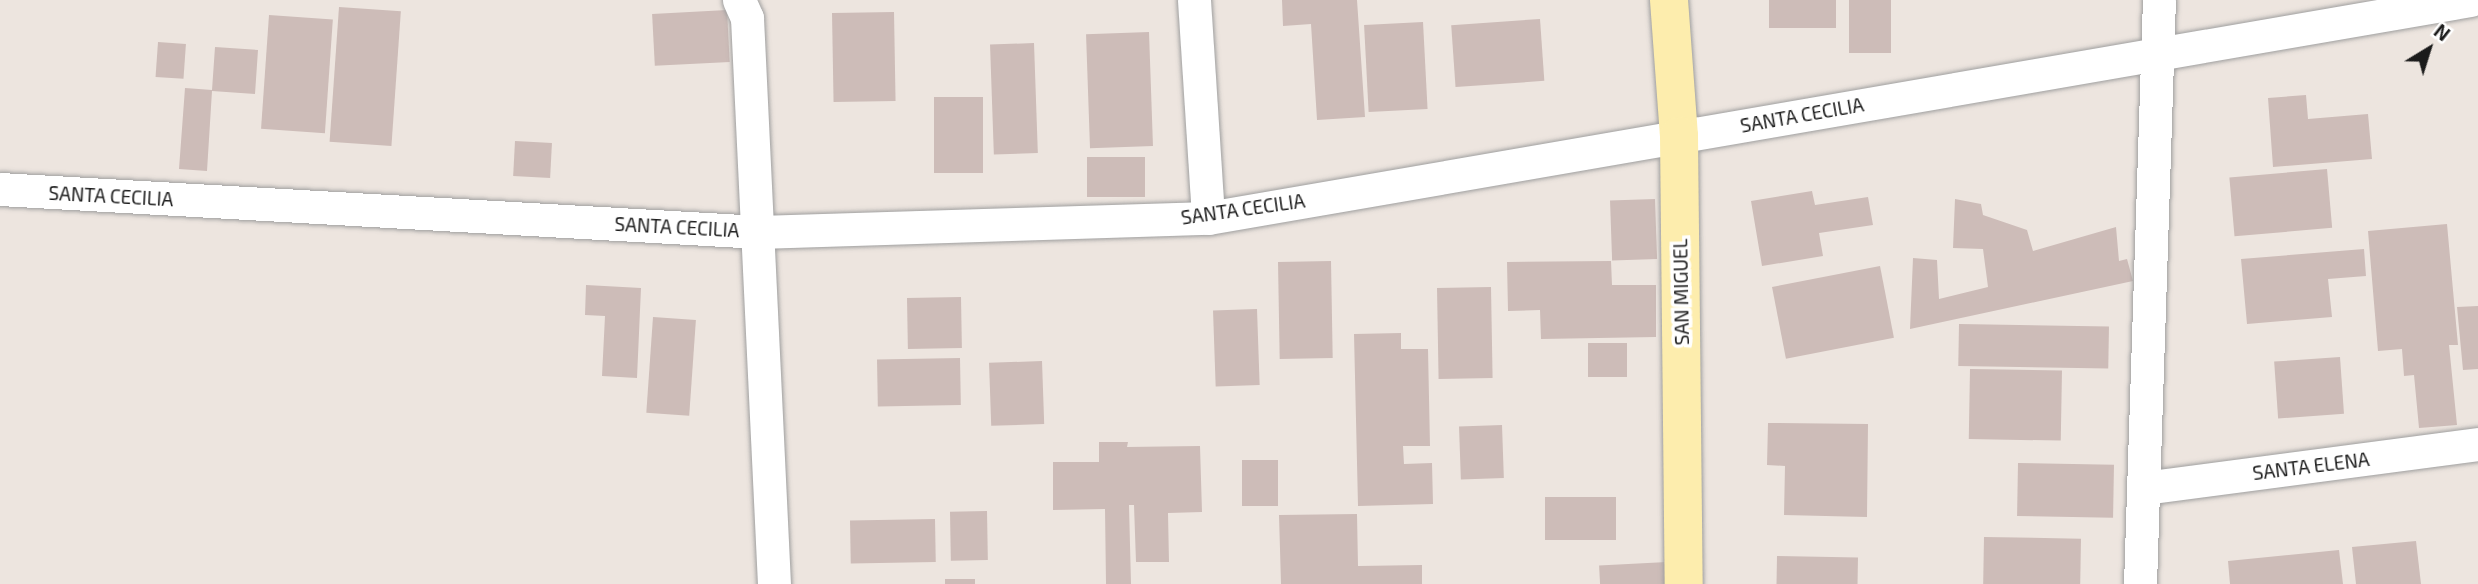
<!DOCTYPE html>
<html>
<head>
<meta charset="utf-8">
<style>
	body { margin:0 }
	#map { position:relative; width:2478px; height:584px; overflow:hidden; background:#ede5df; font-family:"Exo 2",sans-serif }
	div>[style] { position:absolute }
	.building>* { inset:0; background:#cdbcb8; transform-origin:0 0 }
	.roads { filter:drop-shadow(0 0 2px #9f9f9f) drop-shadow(0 0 2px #9f9f9f) }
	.street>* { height:33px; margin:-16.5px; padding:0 16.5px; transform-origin:16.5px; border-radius:16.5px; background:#fff }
	.secondary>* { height:38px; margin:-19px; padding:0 19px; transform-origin:19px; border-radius:19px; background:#fdedad }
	span { translate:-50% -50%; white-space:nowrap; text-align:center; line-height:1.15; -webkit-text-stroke:7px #fff; paint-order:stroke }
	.street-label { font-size:19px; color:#1b1b1b }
	.north { position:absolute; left:2394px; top:14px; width:70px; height:70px; -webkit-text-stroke:5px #fff; paint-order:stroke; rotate:38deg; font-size:19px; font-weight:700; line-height:28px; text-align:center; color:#1b1b1b }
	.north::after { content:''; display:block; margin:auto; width:24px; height:32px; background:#1b1b1b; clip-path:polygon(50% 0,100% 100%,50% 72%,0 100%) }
</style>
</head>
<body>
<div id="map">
	<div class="building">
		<div style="clip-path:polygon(1282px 0,1357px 0,1365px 117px,1317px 120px,1311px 24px,1283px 26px)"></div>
		<div style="left:1769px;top:0;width:67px;height:28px"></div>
		<div style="left:1849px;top:0;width:42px;height:53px"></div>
		<div style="left:339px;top:7px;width:62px;height:135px;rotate:4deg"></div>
		<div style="left:727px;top:10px;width:52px;height:75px;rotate:87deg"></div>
		<div style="left:894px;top:12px;width:89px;height:62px;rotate:89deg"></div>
		<div style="left:269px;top:15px;width:64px;height:114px;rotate:4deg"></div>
		<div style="left:1540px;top:19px;width:62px;height:89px;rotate:86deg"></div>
		<div style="left:1423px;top:22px;width:87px;height:59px;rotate:87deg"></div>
		<div style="left:1149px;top:32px;width:114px;height:63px;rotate:88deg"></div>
		<div style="left:158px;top:42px;width:28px;height:35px;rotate:4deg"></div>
		<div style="left:1034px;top:43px;width:110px;height:44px;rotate:88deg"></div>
		<div style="clip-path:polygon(215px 47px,258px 50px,255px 94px,212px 91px,207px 171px,179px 169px,185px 88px,212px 90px)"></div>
		<div style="clip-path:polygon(2306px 95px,2308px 119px,2368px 114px,2372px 159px,2273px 167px,2268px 98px)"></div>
		<div style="left:934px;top:97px;width:49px;height:76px"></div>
		<div style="left:515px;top:141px;width:37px;height:35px;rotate:3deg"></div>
		<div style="left:1145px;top:157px;width:40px;height:58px;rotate:90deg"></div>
		<div style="left:2327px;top:169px;width:59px;height:98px;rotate:85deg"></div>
		<div style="clip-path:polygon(1812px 191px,1815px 205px,1868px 197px,1873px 225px,1819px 233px,1823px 256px,1762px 266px,1751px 201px)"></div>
		<div style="left:1655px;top:199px;width:60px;height:45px;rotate:88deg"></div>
		<div style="clip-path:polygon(1955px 199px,1981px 204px,1983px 215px,2027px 230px,2033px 251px,2116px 227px,2119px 261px,2127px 259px,2133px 281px,1910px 329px,1913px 258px,1937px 260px,1939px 299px,1988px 287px,1983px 249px,1953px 248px)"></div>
		<div style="clip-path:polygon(2447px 224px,2458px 345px,2449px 345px,2457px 425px,2419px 428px,2414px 375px,2404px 376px,2402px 349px,2378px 351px,2368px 231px)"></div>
		<div style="clip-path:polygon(2364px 249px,2366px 276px,2328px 279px,2332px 317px,2247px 324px,2241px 259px)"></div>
		<div style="left:1331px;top:261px;width:97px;height:53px;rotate:89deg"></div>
		<div style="clip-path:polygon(1611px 261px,1612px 285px,1656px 285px,1656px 337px,1541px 339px,1540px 310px,1508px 311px,1507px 262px)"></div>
		<div style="left:1880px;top:266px;width:73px;height:110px;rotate:79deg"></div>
		<div style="clip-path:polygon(586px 285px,641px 288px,637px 378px,602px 376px,605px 316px,585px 315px)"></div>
		<div style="left:1491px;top:287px;width:91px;height:54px;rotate:89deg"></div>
		<div style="left:961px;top:297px;width:51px;height:54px;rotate:89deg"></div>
		<div style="clip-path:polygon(2478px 306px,2478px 369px,2463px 370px,2457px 307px)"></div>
		<div style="left:1257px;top:309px;width:76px;height:44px;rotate:88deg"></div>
		<div style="left:653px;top:317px;width:43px;height:96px;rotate:4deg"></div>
		<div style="left:1959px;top:324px;width:150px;height:42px;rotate:1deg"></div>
		<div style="clip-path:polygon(1401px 333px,1401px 349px,1428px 349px,1430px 446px,1403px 446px,1404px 464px,1432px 463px,1433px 504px,1358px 506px,1354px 334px)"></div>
		<div style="left:1627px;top:343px;width:34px;height:39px;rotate:90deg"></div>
		<div style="left:2340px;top:357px;width:57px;height:66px;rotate:86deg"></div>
		<div style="left:960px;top:358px;width:47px;height:83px;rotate:89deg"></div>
		<div style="left:1042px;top:361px;width:63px;height:53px;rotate:88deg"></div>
		<div style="left:1970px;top:369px;width:92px;height:70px;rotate:1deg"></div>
		<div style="clip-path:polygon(1768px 423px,1868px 424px,1867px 517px,1784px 515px,1785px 466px,1767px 465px)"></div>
		<div style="left:1502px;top:425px;width:53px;height:43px;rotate:88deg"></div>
		<div style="clip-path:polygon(1099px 442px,1128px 442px,1127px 447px,1200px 446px,1202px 512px,1168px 513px,1169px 562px,1136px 562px,1134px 505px,1129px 505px,1131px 584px,1106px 584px,1105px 509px,1053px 510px,1053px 462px,1099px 462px)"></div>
		<div style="left:1242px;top:460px;width:36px;height:46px"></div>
		<div style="left:2018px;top:463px;width:96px;height:53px;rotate:1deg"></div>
		<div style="left:1616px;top:497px;width:43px;height:71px;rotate:90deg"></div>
		<div style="left:987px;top:511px;width:49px;height:37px;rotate:89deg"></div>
		<div style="clip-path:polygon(1357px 514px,1358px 566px,1422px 565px,1422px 584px,1281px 584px,1279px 515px)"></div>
		<div style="left:935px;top:519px;width:43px;height:85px;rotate:89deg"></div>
		<div style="left:1984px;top:537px;width:97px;height:47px;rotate:1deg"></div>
		<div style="clip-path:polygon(2416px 541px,2421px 584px,2356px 584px,2352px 547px)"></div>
		<div style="clip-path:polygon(2339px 550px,2343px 584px,2230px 584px,2228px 561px)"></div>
		<div style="left:1777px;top:556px;width:81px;height:28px;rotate:1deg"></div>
		<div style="left:1667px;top:562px;width:22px;height:68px;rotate:87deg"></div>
		<div style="left:945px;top:579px;width:30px;height:5px"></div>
	</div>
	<div class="roads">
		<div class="street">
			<div style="left:739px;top:0;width:20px;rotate:66deg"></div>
			<div style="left:747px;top:18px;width:567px;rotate:87.27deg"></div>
			<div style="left:1194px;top:0;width:218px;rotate:86.3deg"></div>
			<div style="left:0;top:189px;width:760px;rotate:3.24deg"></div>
			<div style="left:759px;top:232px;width:449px;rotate:-1.8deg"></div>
			<div style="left:1208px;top:218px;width:1281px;rotate:-9.8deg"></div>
			<div style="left:2144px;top:488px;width:337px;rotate:-7.5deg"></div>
			<div style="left:2140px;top:584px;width:584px;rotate:-88.14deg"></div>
		</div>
		<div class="secondary">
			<div style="left:1669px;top:0;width:136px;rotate:85.8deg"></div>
			<div style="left:1679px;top:136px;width:448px;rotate:89.4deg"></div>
		</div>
	</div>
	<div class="street-label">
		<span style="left:1802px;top:115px;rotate:-10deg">SANTA CECILIA</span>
		<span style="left:111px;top:196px;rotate:3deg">SANTA CECILIA</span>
		<span style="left:1243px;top:209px;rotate:-8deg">SANTA CECILIA</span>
		<span style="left:677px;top:227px;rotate:3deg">SANTA CECILIA</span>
		<span style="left:1681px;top:292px;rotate:-91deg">SAN MIGUEL</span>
		<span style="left:2311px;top:466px;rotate:-7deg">SANTA ELENA</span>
	</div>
	<div class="north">N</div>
</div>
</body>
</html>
